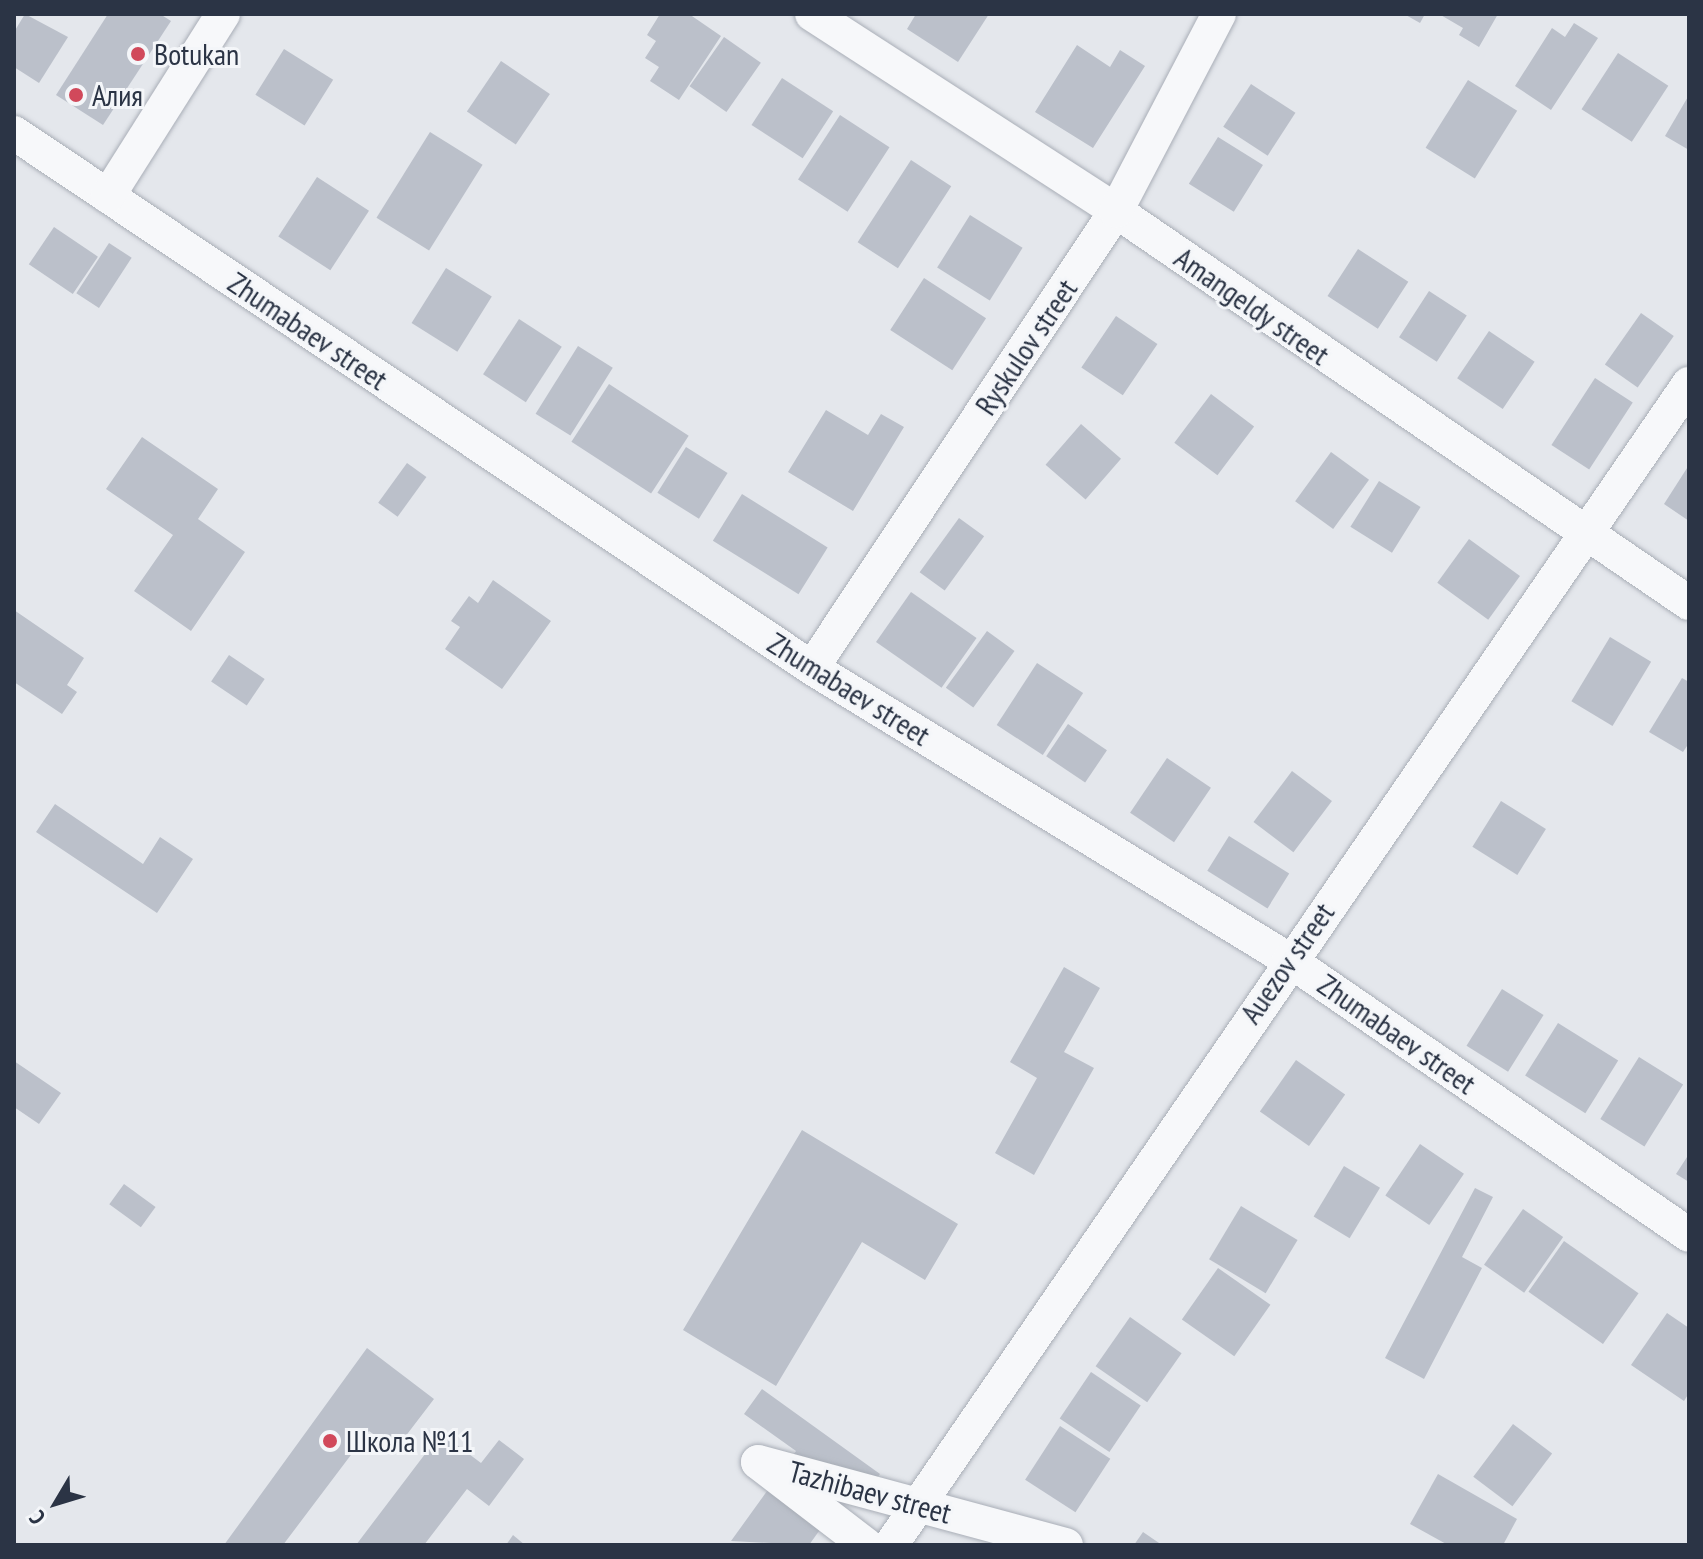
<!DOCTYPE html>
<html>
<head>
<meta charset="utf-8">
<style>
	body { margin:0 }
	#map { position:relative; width:1703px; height:1559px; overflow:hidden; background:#e4e7ec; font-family:"PT Sans Narrow",sans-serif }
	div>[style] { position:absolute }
	.building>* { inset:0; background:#bbc0ca; transform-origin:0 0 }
	.roads { filter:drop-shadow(0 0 2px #a9aeb7) drop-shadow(0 0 2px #a9aeb7) }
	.minor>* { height:34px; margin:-17px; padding:0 17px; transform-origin:17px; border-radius:17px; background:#f7f8fa }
	.dots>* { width:22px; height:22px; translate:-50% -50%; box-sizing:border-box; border:4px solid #f4f6f9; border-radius:50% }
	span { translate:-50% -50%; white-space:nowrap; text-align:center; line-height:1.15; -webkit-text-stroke:6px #f4f6f9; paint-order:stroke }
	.poi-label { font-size:30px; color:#2b3445 }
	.left { translate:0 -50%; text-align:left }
	.street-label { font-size:30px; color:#2b3445 }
	.frame { position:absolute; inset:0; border:16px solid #2b3445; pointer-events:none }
	.north { position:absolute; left:16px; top:1463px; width:80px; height:80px; -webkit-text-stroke:6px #f4f6f9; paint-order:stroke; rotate:232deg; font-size:22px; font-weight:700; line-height:32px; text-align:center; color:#2b3445 }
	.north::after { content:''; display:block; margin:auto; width:28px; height:36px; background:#2b3445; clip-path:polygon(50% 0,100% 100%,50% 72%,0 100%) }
</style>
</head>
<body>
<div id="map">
	<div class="building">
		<div style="clip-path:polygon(25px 14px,68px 37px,39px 83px,14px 67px,14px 32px)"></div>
		<div style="clip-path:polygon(108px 14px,160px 14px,171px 21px,103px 125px,56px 95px)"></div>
		<div style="clip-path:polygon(660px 14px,689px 14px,721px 36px,679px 100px,650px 81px,659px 67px,645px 58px,656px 41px,647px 35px)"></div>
		<div style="clip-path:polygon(916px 14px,989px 14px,958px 62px,907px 29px)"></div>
		<div style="clip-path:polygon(1404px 14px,1425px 14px,1420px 23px)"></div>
		<div style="clip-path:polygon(1439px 14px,1498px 14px,1479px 47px,1459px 35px,1463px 28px)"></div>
		<div style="clip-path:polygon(1574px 23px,1598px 38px,1551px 110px,1515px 86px,1552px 28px,1565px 37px)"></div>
		<div style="left:724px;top:37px;width:45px;height:60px;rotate:35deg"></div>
		<div style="clip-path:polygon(1077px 45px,1110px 67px,1120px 50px,1145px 66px,1093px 148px,1035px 112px)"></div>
		<div style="left:284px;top:49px;width:58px;height:54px;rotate:32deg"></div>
		<div style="left:1618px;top:53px;width:60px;height:67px;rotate:33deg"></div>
		<div style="left:501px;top:61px;width:59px;height:61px;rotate:34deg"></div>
		<div style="left:782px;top:78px;width:61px;height:56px;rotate:33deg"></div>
		<div style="left:1468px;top:80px;width:58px;height:80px;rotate:32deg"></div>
		<div style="left:1251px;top:84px;width:53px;height:51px;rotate:33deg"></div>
		<div style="clip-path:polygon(1689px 95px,1689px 150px,1665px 136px)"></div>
		<div style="left:840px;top:115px;width:59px;height:77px;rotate:33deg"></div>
		<div style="left:430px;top:132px;width:62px;height:101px;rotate:32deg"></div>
		<div style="left:1218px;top:137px;width:53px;height:55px;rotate:32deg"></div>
		<div style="left:911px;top:160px;width:48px;height:98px;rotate:33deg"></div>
		<div style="left:317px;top:177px;width:62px;height:71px;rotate:33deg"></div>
		<div style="left:970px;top:215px;width:62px;height:62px;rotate:32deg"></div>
		<div style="left:54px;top:227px;width:53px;height:45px;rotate:34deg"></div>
		<div style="left:109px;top:243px;width:27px;height:60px;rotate:33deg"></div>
		<div style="left:1358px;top:249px;width:60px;height:56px;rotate:33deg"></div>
		<div style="left:446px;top:268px;width:54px;height:65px;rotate:32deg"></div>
		<div style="left:924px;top:278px;width:74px;height:62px;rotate:33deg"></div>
		<div style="left:1429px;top:291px;width:45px;height:55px;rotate:33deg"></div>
		<div style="left:1641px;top:313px;width:40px;height:63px;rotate:35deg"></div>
		<div style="left:1116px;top:316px;width:50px;height:62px;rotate:34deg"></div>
		<div style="left:519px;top:319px;width:51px;height:66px;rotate:33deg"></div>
		<div style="left:1489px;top:331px;width:55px;height:57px;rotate:34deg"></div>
		<div style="left:578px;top:346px;width:41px;height:80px;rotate:32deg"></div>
		<div style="left:1595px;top:378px;width:45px;height:80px;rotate:33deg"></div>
		<div style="left:609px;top:384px;width:95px;height:69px;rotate:33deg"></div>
		<div style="left:1211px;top:394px;width:54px;height:61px;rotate:37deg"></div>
		<div style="clip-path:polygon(826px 410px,868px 435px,881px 414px,904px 427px,853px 511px,788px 472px)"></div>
		<div style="left:1081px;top:424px;width:53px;height:54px;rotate:41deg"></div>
		<div style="clip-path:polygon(142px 437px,218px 489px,198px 519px,245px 552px,191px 631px,134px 591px,173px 535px,106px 489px)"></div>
		<div style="left:686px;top:447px;width:49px;height:54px;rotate:32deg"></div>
		<div style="left:1331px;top:452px;width:47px;height:61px;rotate:36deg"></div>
		<div style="left:407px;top:463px;width:24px;height:49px;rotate:36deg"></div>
		<div style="clip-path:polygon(1689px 465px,1689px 521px,1664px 504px)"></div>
		<div style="left:1379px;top:481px;width:49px;height:54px;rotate:32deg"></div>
		<div style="left:742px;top:494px;width:101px;height:55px;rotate:32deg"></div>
		<div style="left:959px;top:518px;width:31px;height:67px;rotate:36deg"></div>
		<div style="left:1469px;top:539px;width:63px;height:54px;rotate:36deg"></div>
		<div style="clip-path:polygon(493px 580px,551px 621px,502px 689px,445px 649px,460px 627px,451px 621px,469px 596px,478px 603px)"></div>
		<div style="left:911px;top:592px;width:80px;height:61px;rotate:35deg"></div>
		<div style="clip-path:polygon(14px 610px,84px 658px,67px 685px,77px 692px,62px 714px,14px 682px)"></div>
		<div style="left:987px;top:631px;width:34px;height:70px;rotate:36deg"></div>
		<div style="left:1610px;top:637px;width:48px;height:75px;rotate:31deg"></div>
		<div style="left:229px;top:655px;width:43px;height:32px;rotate:34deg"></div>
		<div style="left:1037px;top:663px;width:55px;height:74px;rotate:33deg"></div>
		<div style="clip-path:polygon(1682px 678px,1689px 682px,1689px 743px,1683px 752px,1649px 732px)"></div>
		<div style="left:1068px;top:724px;width:47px;height:39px;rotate:34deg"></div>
		<div style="left:1167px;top:758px;width:53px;height:66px;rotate:34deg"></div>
		<div style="left:1292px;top:771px;width:50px;height:64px;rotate:37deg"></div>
		<div style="left:1501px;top:801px;width:53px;height:54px;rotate:32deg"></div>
		<div style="clip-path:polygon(55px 804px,143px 864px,160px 837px,193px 859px,157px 913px,36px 832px)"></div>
		<div style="left:1229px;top:836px;width:71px;height:41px;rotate:32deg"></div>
		<div style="clip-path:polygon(1064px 967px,1100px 988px,1064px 1052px,1094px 1068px,1034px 1175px,995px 1153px,1037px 1078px,1010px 1062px)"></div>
		<div style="left:1502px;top:989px;width:49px;height:67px;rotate:32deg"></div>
		<div style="left:1558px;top:1023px;width:71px;height:62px;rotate:32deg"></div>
		<div style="left:1639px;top:1057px;width:52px;height:73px;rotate:32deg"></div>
		<div style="left:1296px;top:1060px;width:60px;height:63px;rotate:35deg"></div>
		<div style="clip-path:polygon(14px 1061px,61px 1093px,39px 1124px,14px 1107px)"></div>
		<div style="clip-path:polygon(802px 1130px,958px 1224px,925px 1280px,862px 1242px,776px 1386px,683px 1330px)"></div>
		<div style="left:1420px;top:1144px;width:53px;height:62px;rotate:34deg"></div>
		<div style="clip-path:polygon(1689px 1154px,1689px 1182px,1676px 1174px)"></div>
		<div style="left:1344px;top:1166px;width:42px;height:59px;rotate:31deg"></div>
		<div style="left:124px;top:1184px;width:39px;height:25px;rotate:36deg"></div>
		<div style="clip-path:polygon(1475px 1188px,1493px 1197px,1462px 1257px,1482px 1268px,1424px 1379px,1385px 1358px)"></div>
		<div style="left:1241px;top:1206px;width:66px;height:62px;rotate:31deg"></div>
		<div style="left:1523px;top:1209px;width:49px;height:68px;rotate:35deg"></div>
		<div style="left:1564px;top:1241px;width:91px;height:62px;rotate:35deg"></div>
		<div style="left:1218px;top:1268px;width:64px;height:63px;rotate:35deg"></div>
		<div style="clip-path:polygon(1667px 1313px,1689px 1328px,1689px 1393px,1684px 1401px,1631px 1365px)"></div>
		<div style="left:1130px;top:1317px;width:63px;height:60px;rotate:35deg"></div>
		<div style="clip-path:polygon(367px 1348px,434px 1399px,395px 1450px,369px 1431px,283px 1545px,224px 1545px)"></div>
		<div style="left:1091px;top:1372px;width:60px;height:56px;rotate:34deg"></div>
		<div style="clip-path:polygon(762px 1389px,880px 1474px,863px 1497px,850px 1488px,809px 1545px,731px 1541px,796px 1451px,744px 1414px)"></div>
		<div style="left:1513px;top:1424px;width:49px;height:66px;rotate:37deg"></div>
		<div style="left:1060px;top:1426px;width:60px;height:64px;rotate:33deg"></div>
		<div style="clip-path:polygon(441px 1433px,481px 1463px,499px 1440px,524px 1459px,489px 1506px,467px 1489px,424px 1545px,356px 1545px)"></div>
		<div style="clip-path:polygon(1438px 1474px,1517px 1519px,1503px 1545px,1448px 1545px,1410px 1524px)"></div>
		<div style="clip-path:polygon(1143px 1532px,1162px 1545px,1134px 1545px)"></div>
		<div style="clip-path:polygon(513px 1535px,525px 1545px,506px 1545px)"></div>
	</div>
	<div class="roads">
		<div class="minor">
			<div style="left:812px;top:14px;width:362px;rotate:32.9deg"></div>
			<div style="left:1116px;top:211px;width:694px;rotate:34.38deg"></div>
			<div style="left:14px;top:133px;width:961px;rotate:33.84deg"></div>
			<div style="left:812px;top:668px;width:559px;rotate:31.47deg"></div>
			<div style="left:1289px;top:960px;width:485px;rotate:34.5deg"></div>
			<div style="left:108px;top:196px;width:215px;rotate:-57.7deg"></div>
			<div style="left:812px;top:668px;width:549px;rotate:-56.37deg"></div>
			<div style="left:1116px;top:211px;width:222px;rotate:-62.4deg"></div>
			<div style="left:866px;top:1545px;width:136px;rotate:-142.5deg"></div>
			<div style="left:758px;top:1462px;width:319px;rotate:15.1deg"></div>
			<div style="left:891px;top:1545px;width:1409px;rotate:-55.5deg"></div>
		</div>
	</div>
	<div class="dots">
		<div style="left:138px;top:54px;background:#d1495b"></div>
		<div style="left:76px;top:95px;background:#d1495b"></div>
		<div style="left:330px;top:1441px;background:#d1495b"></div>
	</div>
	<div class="poi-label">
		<span class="left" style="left:154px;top:54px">Botukan</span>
		<span class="left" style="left:92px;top:95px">Алия</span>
		<span class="left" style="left:346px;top:1441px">Школа №11</span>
	</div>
	<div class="street-label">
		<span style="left:1252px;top:306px;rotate:35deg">Amangeldy street</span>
		<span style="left:308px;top:331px;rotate:34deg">Zhumabaev street</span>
		<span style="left:1026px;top:347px;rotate:-56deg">Ryskulov street</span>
		<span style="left:849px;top:689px;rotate:32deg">Zhumabaev street</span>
		<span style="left:1287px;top:963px;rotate:-55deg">Auezov street</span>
		<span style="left:1397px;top:1034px;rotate:35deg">Zhumabaev street</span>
		<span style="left:870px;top:1492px;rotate:15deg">Tazhibaev street</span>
	</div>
	<div class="frame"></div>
	<div class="north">С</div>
</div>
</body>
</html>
